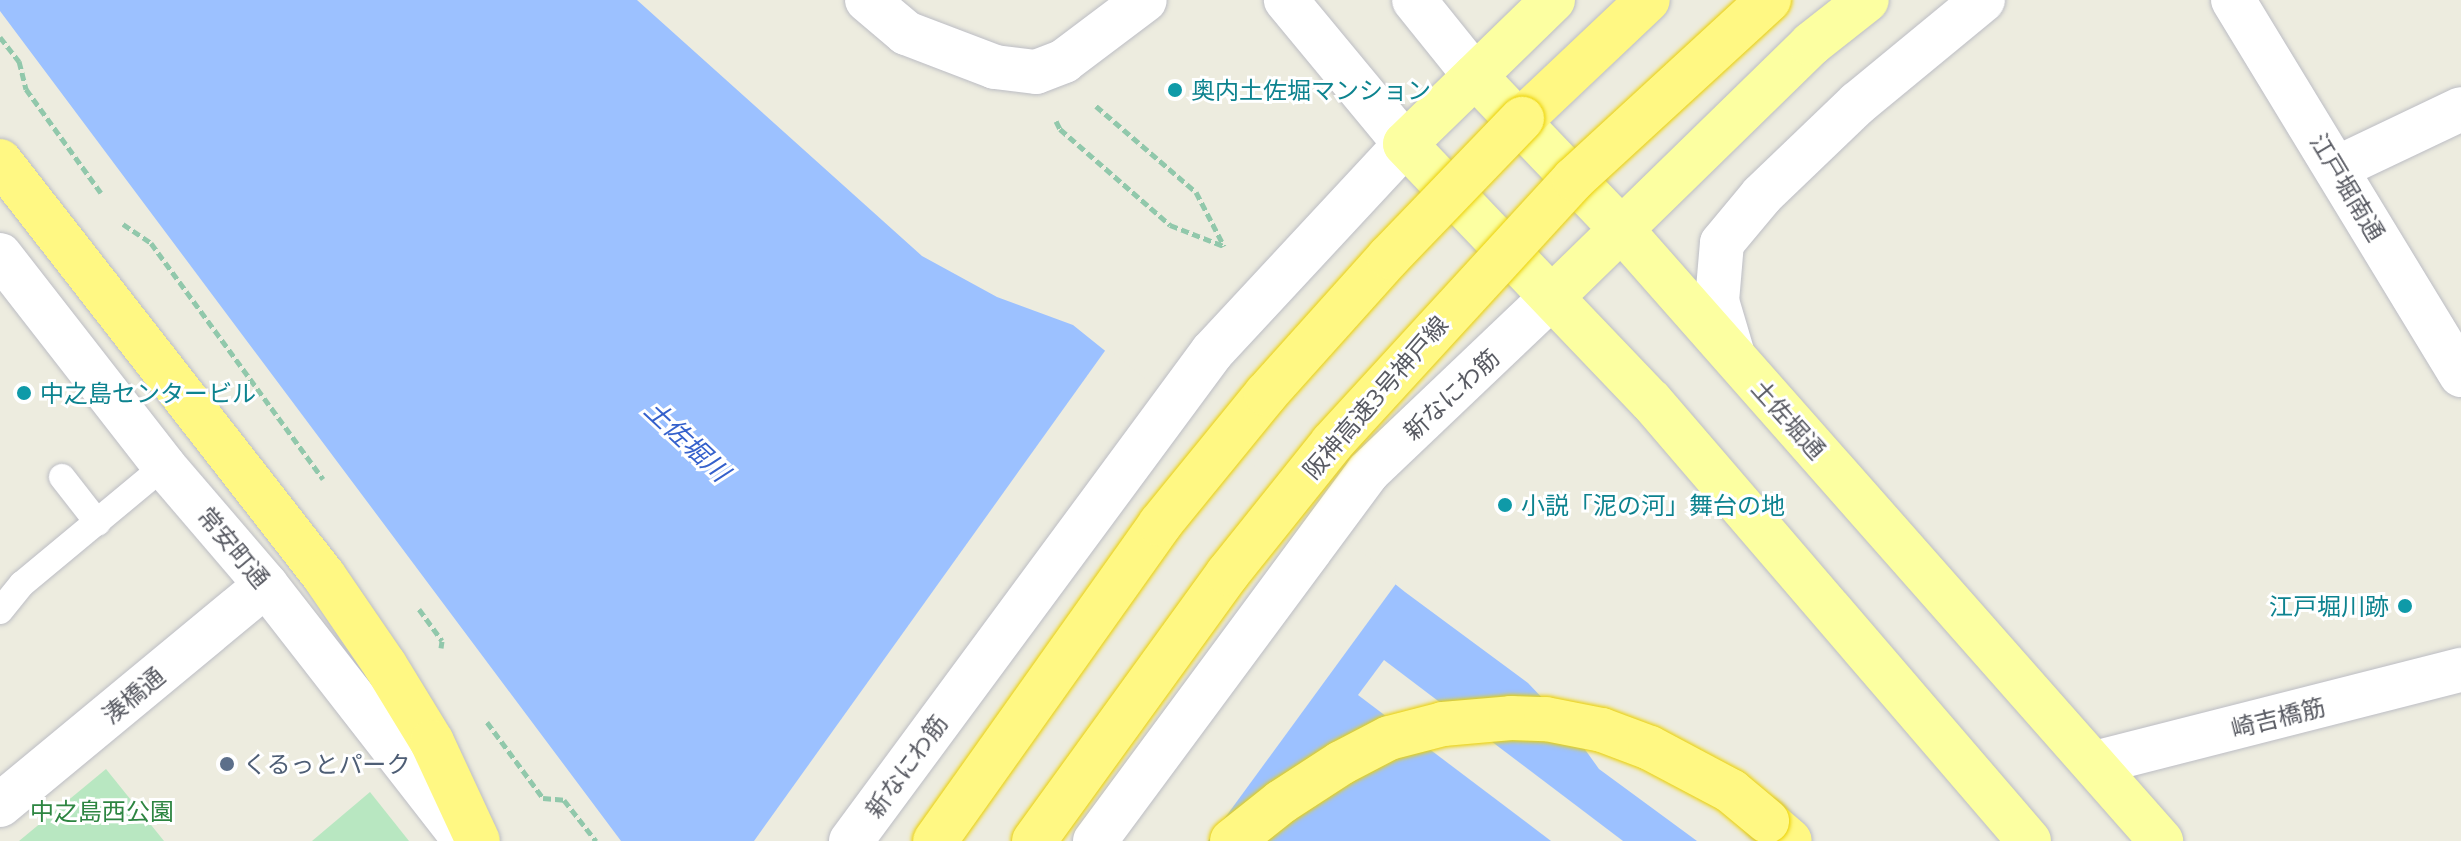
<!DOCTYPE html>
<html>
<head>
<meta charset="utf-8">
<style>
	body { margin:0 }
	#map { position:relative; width:2461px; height:841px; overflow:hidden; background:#edecdf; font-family:"Open Sans","Noto Sans JP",sans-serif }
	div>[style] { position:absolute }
	.green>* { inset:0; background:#b8e7c1 }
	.water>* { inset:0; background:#9cc1ff }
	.pier>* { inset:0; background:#edecdf }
	.path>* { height:5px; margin-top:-2.5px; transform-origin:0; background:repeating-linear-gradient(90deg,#91c8ab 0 8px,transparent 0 12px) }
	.roads { filter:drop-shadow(0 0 2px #bcbdc4) drop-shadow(0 0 2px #bcbdc4) }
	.service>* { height:26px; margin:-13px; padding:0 13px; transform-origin:13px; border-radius:13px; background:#fff }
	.minor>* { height:44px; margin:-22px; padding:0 22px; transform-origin:22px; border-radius:22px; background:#fff }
	.tertiary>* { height:44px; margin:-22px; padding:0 22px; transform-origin:22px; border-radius:22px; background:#fff }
	.primary>* { height:44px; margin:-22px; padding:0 22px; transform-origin:22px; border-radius:22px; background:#fcffa1 }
	.motorway>* { height:44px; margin:-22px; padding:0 22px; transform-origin:22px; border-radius:22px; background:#fff883 }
	.bridges { filter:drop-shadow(0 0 2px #ebd000) drop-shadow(0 0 2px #ebd000) }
	.motorway-bridge>* { height:44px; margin:-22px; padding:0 22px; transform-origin:22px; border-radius:22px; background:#fff883 }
	.dots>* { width:22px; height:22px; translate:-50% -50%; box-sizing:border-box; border:4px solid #fff; border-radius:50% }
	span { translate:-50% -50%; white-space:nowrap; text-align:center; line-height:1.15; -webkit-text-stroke:6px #fff; paint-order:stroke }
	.culture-label { font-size:24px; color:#0d838f }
	.left { translate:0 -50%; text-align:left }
	.right { translate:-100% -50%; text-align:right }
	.street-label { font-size:24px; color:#585a62 }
	.service-label { font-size:24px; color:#4e5e75 }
	.park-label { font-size:24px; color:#2d8541 }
	.water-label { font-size:26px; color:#3561cc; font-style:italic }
</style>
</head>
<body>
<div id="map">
	<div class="green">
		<div style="clip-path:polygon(106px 769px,164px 841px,19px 841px)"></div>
		<div style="clip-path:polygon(370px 792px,409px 841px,312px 841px)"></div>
	</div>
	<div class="water">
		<div style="clip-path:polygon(0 0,637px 0,922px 256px,997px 297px,1073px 325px,1405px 592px,1528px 683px,1566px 723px,1599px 769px,1697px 841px,621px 841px,0 11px)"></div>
	</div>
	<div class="pier">
		<div style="clip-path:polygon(1107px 348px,1398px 581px,1208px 841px,754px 841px)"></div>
		<div style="clip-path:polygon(1384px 660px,1623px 841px,1551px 841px,1358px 695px)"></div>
	</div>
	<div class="path">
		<div style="left:0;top:37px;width:31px;rotate:52deg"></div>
		<div style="left:19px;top:61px;width:29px;rotate:76deg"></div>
		<div style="left:26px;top:89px;width:128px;rotate:54.2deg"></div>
		<div style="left:1096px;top:106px;width:132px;rotate:40.7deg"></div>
		<div style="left:1196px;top:192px;width:61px;rotate:62.6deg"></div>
		<div style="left:1056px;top:121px;width:9px;rotate:63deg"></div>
		<div style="left:1060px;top:129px;width:146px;rotate:41.1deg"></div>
		<div style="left:1170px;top:225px;width:58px;rotate:21.3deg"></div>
		<div style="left:123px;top:224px;width:34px;rotate:34deg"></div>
		<div style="left:151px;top:243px;width:292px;rotate:53.9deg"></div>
		<div style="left:419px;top:609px;width:39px;rotate:54deg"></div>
		<div style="left:442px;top:641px;width:7px;rotate:98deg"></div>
		<div style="left:487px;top:722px;width:94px;rotate:53.6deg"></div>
		<div style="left:543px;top:798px;width:21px;rotate:5deg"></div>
		<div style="left:564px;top:800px;width:52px;rotate:52deg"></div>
	</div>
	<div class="roads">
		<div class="service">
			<div style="left:62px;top:477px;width:58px;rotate:52deg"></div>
			<div style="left:0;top:611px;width:35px;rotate:-51deg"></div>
			<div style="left:22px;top:584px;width:185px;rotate:-39.7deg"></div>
		</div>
		<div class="minor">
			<div style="left:867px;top:0;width:51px;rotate:40.2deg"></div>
			<div style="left:906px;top:33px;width:95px;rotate:20.9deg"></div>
			<div style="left:995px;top:67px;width:41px;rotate:7deg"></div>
			<div style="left:1036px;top:72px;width:30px;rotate:-21deg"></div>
			<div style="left:1064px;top:61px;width:101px;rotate:-37deg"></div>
			<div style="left:2233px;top:0;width:439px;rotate:58.7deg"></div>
			<div style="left:2337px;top:168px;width:137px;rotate:-25.4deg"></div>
			<div style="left:0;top:255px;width:267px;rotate:52.1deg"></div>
			<div style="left:164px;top:466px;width:157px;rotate:49.4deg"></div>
			<div style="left:266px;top:585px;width:324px;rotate:52.1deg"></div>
			<div style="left:1733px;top:355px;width:56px;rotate:-106.5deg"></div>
			<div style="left:1717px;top:301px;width:58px;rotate:-85.1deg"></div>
			<div style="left:1722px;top:243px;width:62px;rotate:-50.2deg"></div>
			<div style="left:1762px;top:195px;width:133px;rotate:-43.8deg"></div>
			<div style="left:1858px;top:103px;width:162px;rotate:-39.5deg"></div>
			<div style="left:2095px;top:763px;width:378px;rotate:-14.3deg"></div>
		</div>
		<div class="tertiary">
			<div style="left:1414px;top:0;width:97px;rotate:51.2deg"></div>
			<div style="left:0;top:805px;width:345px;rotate:-39.6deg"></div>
			<div style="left:851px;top:841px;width:608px;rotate:-53.56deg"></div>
			<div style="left:1212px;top:352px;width:284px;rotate:-47.1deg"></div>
			<div style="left:1405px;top:144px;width:187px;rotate:-129.6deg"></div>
			<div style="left:1095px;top:841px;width:459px;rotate:-53.5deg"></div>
			<div style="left:1368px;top:472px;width:255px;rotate:-43.6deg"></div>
		</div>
		<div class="primary">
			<div style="left:1553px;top:0;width:206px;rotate:135.8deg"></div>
			<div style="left:1405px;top:144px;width:356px;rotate:46.3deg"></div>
			<div style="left:1651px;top:401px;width:580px;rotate:49.33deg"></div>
			<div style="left:1475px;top:76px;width:213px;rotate:46.3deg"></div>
			<div style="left:1622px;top:230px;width:815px;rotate:48.58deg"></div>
			<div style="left:1553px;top:296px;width:361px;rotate:-44.3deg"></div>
			<div style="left:1811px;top:44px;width:71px;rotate:-38.2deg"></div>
		</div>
		<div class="motorway">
			<div style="left:1522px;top:119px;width:173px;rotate:-43.4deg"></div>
			<div style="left:0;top:161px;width:526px;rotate:52.02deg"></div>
			<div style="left:324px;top:576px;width:108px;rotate:55.6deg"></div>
			<div style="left:385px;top:665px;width:90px;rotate:58.6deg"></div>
			<div style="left:432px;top:742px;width:109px;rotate:65.1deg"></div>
			<div style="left:1767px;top:821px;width:30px;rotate:41deg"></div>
		</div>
	</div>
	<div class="bridges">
		<div class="motorway-bridge">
			<div style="left:935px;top:841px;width:389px;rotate:-54.6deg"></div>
			<div style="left:1160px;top:524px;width:168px;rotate:-50.8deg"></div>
			<div style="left:1266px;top:394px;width:184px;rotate:-48.1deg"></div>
			<div style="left:1389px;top:257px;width:192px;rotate:-46.1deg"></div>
			<div style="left:1034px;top:841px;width:331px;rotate:-54.1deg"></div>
			<div style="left:1228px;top:573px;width:166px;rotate:-51.3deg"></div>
			<div style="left:1332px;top:443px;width:358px;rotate:-47.5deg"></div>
			<div style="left:1574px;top:179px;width:265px;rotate:-42.6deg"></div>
			<div style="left:1232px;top:841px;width:63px;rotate:-38.5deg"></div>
			<div style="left:1281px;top:802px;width:72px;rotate:-33deg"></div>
			<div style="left:1341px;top:763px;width:54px;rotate:-27.5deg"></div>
			<div style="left:1389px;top:738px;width:56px;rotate:-14.5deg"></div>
			<div style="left:1443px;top:724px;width:68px;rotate:-5deg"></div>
			<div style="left:1511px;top:718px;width:35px;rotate:2deg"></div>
			<div style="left:1546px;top:719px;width:57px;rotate:11.1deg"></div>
			<div style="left:1602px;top:730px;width:51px;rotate:20.6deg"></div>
			<div style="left:1650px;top:748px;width:92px;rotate:28deg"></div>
			<div style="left:1731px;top:791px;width:47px;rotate:39.8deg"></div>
		</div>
	</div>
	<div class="dots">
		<div style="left:1175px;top:90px;background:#0f9aa8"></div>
		<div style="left:24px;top:393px;background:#0f9aa8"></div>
		<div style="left:1505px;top:505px;background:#0f9aa8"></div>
		<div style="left:2405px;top:606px;background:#0f9aa8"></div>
		<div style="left:227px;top:764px;background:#5c6f8a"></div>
	</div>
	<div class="culture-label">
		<span class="left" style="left:1191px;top:90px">奥内土佐堀マンション</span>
		<span class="left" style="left:40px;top:393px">中之島センタービル</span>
		<span class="left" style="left:1521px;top:505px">小説「泥の河」舞台の地</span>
		<span class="right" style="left:2389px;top:606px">江戸堀川跡</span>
	</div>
	<div class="street-label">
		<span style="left:2348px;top:187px;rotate:59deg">江戸堀南通</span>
		<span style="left:1451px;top:394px;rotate:-43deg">新なにわ筋</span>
		<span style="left:1375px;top:397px;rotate:-49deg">阪神高速3号神戸線</span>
		<span style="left:1789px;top:419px;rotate:48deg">土佐堀通</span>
		<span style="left:234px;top:547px;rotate:50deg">常安町通</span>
		<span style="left:133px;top:695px;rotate:-40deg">湊橋通</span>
		<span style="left:2278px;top:717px;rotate:-14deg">崎吉橋筋</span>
		<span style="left:906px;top:766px;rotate:-54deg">新なにわ筋</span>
	</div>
	<div class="service-label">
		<span class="left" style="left:243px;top:764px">くるっとパーク</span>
	</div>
	<div class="park-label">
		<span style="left:102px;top:811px">中之島西公園</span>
	</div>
	<div class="water-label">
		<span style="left:687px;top:441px;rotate:43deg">土佐堀川</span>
	</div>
</div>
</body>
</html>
